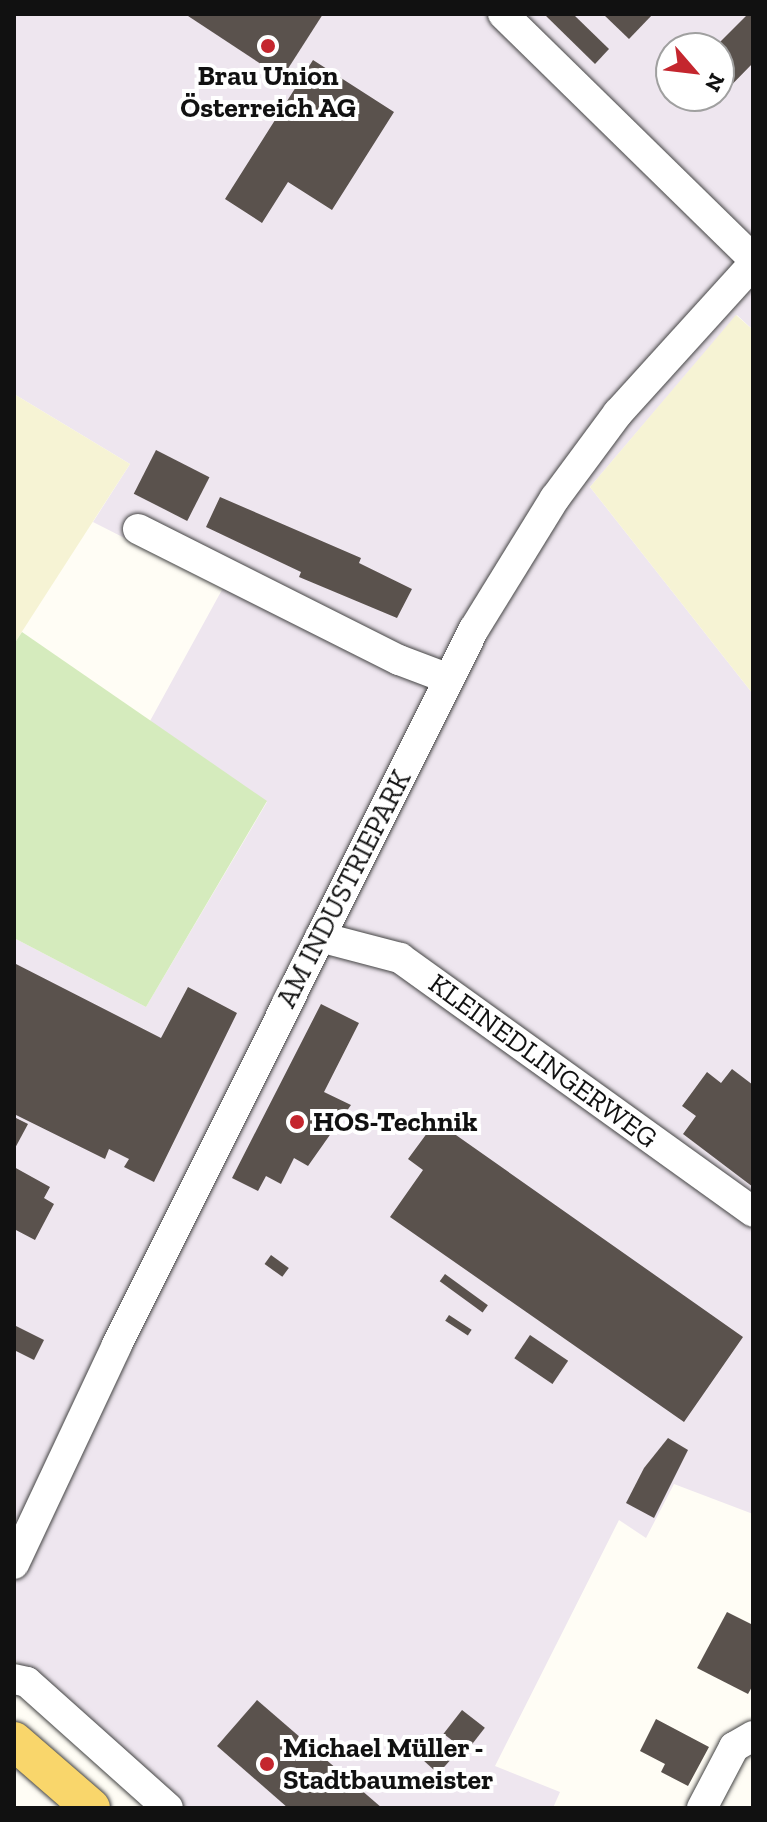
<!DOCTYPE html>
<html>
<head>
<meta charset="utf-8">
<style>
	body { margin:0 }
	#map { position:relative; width:767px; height:1822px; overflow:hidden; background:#fffdf5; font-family:"Zilla Slab",serif }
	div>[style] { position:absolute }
	.industrial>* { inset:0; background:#eee6ef }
	.farmland>* { inset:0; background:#f6f3d4 }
	.green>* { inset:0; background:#d5ebbd }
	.building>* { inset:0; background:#5a524d; transform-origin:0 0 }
	.roads { filter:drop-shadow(0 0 2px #444) drop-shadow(0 0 2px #444) }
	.minor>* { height:30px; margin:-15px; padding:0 15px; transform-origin:15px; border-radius:15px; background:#fff }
	.major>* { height:38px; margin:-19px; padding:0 19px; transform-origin:19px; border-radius:19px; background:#f9d66b }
	.dots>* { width:22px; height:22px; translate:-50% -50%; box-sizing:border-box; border:4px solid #fff; border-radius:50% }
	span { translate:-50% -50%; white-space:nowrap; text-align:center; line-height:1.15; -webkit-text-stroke:8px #fff; paint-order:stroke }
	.poi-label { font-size:28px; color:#111; font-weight:700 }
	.left { translate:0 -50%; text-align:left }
	.street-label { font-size:28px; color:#111 }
	.frame { position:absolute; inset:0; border:16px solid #111; pointer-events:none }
	.north { position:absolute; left:655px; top:32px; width:80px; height:80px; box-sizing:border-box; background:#fff; border:2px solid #a0a0a0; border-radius:50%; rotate:118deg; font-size:22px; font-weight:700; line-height:32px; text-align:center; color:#111 }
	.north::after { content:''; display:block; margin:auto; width:28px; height:36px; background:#c4262e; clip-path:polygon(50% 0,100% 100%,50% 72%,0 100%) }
</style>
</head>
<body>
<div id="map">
	<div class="industrial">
		<div style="clip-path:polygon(evenodd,14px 14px,753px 14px,753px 330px,737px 315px,590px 487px,753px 694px,753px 1514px,674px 1484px,646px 1538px,619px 1520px,495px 1766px,560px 1792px,553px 1808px,180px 1808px,14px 1659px,14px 938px,146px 1007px,267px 802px,150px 721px,223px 588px,93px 522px,130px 464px,14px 394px,14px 14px,671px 48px,719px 48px,719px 96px,671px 96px,671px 48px)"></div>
	</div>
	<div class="farmland">
		<div style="clip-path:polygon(736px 315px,753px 330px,753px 694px,590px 487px)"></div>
		<div style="clip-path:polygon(14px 394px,130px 464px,14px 644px)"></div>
	</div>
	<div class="green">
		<div style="clip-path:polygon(22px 632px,267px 801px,146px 1007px,14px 938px,14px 644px)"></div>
	</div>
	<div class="building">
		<div style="clip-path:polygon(185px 14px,323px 14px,282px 78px)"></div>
		<div style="clip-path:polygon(544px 14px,573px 14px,609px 49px,595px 64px)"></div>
		<div style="clip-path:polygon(603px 14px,653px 14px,629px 39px)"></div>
		<div style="clip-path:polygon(748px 14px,753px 14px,753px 63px,711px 106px,701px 96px,719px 96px,719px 48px,714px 48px)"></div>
		<div style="clip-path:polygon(313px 60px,394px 112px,332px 210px,288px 182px,262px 223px,225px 199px)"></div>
		<div style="left:156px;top:450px;width:60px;height:49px;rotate:27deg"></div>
		<div style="clip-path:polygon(220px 497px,361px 558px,359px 563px,412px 589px,397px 618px,299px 577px,301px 572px,206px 527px)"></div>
		<div style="clip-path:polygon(14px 963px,161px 1038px,188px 987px,237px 1013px,154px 1182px,124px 1167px,129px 1159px,109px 1149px,105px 1159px,14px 1114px)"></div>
		<div style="clip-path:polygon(321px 1004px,359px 1023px,324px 1092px,351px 1105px,308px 1166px,294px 1158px,281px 1184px,266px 1176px,258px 1191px,232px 1178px)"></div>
		<div style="clip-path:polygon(732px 1069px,753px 1085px,753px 1187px,683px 1134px,696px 1116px,682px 1106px,707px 1072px,721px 1083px)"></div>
		<div style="clip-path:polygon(14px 1117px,28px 1124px,14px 1150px)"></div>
		<div style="clip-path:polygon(436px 1121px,743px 1337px,684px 1422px,390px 1217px,423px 1170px,408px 1159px)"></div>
		<div style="clip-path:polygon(14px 1167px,50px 1187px,44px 1198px,54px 1204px,35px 1240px,14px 1229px)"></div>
		<div style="left:271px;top:1255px;width:22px;height:11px;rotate:36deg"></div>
		<div style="left:445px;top:1274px;width:53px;height:9px;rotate:36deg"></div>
		<div style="left:449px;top:1315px;width:27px;height:7px;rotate:33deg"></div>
		<div style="clip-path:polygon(14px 1325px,44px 1340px,34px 1360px,14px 1350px)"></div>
		<div style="left:530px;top:1335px;width:46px;height:28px;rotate:34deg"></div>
		<div style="clip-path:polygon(668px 1438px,688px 1450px,654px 1518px,626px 1503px,644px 1468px)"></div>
		<div style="clip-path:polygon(727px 1612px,753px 1625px,753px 1685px,748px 1694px,697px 1668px)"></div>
		<div style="clip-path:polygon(257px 1700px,382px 1808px,288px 1808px,217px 1746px)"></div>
		<div style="left:462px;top:1710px;width:29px;height:30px;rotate:38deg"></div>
		<div style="clip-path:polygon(656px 1719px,709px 1747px,688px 1786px,661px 1772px,665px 1764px,640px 1751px)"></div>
		<div style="left:437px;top:1739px;width:24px;height:25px;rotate:42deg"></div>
	</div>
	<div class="roads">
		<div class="minor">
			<div style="left:503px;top:14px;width:350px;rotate:44.4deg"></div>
			<div style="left:138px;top:529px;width:292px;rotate:26.7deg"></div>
			<div style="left:399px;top:660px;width:53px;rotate:20.8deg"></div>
			<div style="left:320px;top:937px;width:83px;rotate:14.7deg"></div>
			<div style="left:400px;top:958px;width:435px;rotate:35.7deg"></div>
			<div style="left:14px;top:1564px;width:242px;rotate:-64.8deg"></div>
			<div style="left:117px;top:1345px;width:800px;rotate:-63.5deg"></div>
			<div style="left:474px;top:629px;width:154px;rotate:-58.3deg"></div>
			<div style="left:555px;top:498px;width:106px;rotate:-53.5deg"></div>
			<div style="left:618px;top:413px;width:201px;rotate:-47.8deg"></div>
			<div style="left:14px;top:1679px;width:13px;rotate:13deg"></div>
			<div style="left:27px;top:1682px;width:189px;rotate:41.8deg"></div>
			<div style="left:702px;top:1808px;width:69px;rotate:-62.3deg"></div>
			<div style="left:734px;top:1747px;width:22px;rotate:-30deg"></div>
		</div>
		<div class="major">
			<div style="left:14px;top:1741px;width:102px;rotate:41deg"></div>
		</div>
	</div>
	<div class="dots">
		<div style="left:268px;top:46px;background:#c4262e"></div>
		<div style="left:297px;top:1122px;background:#c4262e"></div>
		<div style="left:267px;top:1764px;background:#c4262e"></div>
	</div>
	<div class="poi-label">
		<span style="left:268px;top:92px">Brau Union<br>Österreich AG</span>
		<span class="left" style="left:313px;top:1122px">HOS-Technik</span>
		<span class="left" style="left:283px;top:1764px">Michael Müller -<br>Stadtbaumeister</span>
	</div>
	<div class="street-label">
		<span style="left:344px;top:889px;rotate:-63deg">AM INDUSTRIEPARK</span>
		<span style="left:543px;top:1061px;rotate:36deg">KLEINEDLINGERWEG</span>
	</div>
	<div class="frame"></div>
	<div class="north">N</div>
</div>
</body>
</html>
